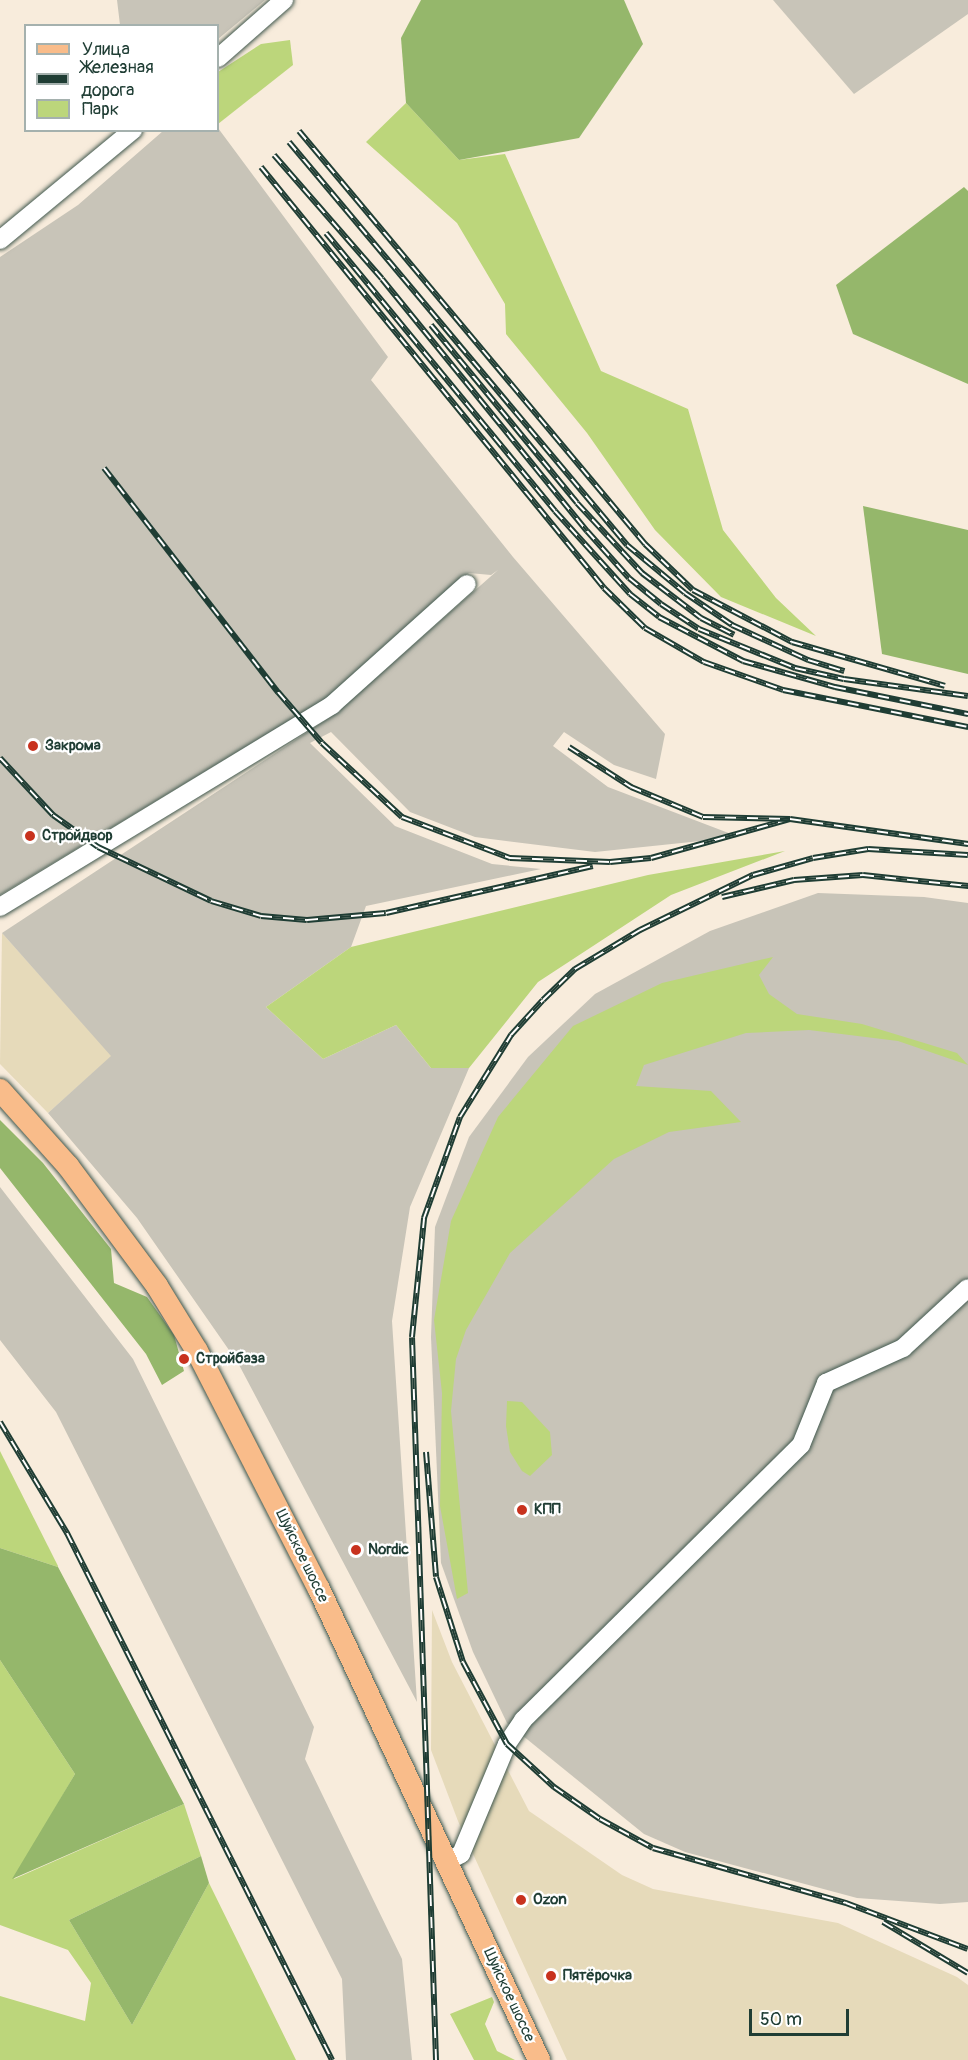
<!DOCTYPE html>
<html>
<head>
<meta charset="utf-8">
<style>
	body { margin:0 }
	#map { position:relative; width:968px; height:2060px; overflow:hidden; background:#f8ecdc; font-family:Pangolin,sans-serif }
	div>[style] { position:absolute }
	.built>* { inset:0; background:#e6daba }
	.industrial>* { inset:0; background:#c8c4b8 }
	.green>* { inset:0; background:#bcd67b }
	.forest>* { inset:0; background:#95b76b }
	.roads { filter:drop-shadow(0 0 2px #40574d) drop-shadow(0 0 2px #40574d) }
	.minor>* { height:18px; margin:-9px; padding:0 9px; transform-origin:9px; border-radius:9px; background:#fff }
	.major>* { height:22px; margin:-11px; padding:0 11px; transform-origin:11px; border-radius:11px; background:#f9bc8a }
	.rail>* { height:6px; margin-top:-3px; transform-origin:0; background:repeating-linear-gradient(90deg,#fff 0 11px,#1f3d34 0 22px); box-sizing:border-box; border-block:2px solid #1f3d34 }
	.dots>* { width:16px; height:16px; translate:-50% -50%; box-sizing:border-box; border:3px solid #fff; border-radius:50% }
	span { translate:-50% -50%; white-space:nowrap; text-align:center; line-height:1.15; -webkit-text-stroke:4.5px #fff; paint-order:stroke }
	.poi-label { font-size:15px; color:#1f3d34; font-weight:700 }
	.left { translate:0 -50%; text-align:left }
	.street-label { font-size:15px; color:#1f3d34 }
	.legend { position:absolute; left:24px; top:24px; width:195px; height:108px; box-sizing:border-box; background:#fff; border:2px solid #a5b1ae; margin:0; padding:8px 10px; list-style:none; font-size:18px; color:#1f3d34 }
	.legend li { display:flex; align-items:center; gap:12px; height:30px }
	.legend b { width:30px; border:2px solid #a5b1ae }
	.scale { position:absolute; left:749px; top:2009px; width:100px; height:27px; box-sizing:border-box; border:3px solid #1f3d34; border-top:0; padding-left:8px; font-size:18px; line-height:21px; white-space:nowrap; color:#1f3d34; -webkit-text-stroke:4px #fff; paint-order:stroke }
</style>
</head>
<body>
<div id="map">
	<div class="built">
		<div style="clip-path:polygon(2px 933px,112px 1056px,48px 1113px,0 1064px)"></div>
		<div style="clip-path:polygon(432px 1610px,452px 1662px,529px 1811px,622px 1875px,653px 1889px,838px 1923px,957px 1977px,968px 1985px,968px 2060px,567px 2060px,458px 1821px,431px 1750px)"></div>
	</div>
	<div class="industrial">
		<div style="clip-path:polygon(117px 0,265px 0,218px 39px,218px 26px,120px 25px)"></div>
		<div style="clip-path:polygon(773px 0,968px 0,968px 14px,854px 94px)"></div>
		<div style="clip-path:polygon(218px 128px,388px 357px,371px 380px,513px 557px,665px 734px,656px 779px,614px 765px,564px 732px,553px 746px,608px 787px,739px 837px,595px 852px,475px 837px,410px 812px,331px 732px,310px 743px,395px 826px,492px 864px,541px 869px,366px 906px,351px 947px,266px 1007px,323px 1059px,396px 1025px,431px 1068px,469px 1068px,410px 1207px,392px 1321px,417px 1702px,238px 1363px,137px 1218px,48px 1113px,111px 1056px,2px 933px,335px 714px,498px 570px,491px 575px,469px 573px,333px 694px,0 895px,0 257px,78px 205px,163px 131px)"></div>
		<div style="clip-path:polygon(818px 893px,924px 897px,968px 903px,968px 1902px,940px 1904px,857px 1898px,685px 1852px,644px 1834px,507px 1723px,473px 1652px,441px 1563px,431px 1337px,435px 1227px,469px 1137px,528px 1057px,595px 994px,710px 931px)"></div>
		<div style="clip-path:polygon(0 1187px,133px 1359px,314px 1727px,305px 1759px,402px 1959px,412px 2060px,346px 2060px,342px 1979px,56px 1412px,0 1340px)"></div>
	</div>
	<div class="green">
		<div style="clip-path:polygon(290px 40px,293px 65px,218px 124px,218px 72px,261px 44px)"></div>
		<div style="clip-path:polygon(406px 103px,459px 160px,505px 154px,601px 371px,688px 409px,723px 530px,776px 598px,816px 636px,721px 597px,655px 530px,587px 433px,506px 334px,505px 304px,457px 223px,366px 142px)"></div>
		<div style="clip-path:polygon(785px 851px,671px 895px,538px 982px,469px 1068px,431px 1068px,396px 1025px,323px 1059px,266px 1007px,351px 947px,648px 875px)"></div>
		<div style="clip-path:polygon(773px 957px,759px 975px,769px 994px,797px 1014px,862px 1024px,957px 1053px,968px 1065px,898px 1041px,809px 1030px,746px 1033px,644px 1065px,636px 1086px,711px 1091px,741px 1122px,669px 1132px,614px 1159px,510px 1253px,466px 1330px,456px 1359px,451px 1411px,468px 1593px,457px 1599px,440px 1506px,442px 1393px,434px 1320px,451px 1221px,498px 1117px,573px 1026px,662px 983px)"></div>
		<div style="clip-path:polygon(507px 1401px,522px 1402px,550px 1432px,552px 1455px,530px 1476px,522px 1471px,510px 1452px,506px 1426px)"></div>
		<div style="clip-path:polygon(0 1451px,58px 1566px,58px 1567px,0 1548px)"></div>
		<div style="clip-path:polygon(0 1660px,75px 1774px,14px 1879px,184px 1804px,201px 1856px,69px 1920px,132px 2025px,209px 1883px,296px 2060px,0 2060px,0 1996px,85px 2021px,91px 1983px,68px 1950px,0 1925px)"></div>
		<div style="clip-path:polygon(492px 1997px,494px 2002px,485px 2024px,497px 2051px,515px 2060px,474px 2060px,450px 2014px)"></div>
	</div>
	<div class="forest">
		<div style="clip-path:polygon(421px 0,624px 0,643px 44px,579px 138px,459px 160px,406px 103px,401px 38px)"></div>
		<div style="clip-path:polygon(964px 187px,968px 191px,968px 384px,853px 334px,836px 285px)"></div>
		<div style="clip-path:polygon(863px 506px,968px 530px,968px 674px,882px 654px)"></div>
		<div style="clip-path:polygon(0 1120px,43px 1163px,111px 1249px,114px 1283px,147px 1297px,174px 1335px,184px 1371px,162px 1385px,146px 1354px,0 1168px)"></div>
		<div style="clip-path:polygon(0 1548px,58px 1567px,184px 1804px,12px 1879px,75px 1774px,0 1660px)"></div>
		<div style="clip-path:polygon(201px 1856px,209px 1883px,132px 2025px,69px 1920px)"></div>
	</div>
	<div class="roads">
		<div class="minor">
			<div style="left:218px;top:58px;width:88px;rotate:-41.3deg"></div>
			<div style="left:0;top:240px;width:173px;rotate:-39.6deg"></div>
			<div style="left:0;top:907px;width:389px;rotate:-31.3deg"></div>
			<div style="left:332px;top:705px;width:181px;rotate:-41.9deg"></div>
			<div style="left:446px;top:1862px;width:17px;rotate:-28deg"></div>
			<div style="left:461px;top:1854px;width:119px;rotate:-67.3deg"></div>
			<div style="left:507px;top:1744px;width:29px;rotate:-56deg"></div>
			<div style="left:523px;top:1720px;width:391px;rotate:-44.7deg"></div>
			<div style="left:801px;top:1445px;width:67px;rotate:-68deg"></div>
			<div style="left:826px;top:1383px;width:85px;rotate:-24.4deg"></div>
			<div style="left:903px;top:1348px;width:88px;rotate:-42.7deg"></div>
		</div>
		<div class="major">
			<div style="left:0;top:1090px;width:102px;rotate:48.2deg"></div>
			<div style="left:68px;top:1166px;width:149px;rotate:53.4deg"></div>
			<div style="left:157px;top:1286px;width:76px;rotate:58.4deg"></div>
			<div style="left:197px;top:1351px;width:267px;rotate:62.9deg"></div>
			<div style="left:319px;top:1589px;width:520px;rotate:64.96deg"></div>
		</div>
	</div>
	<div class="rail">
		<div style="left:299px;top:131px;width:539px;rotate:50.04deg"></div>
		<div style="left:645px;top:544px;width:66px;rotate:43.8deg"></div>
		<div style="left:693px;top:590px;width:112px;rotate:27.7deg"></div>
		<div style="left:792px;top:642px;width:159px;rotate:16deg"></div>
		<div style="left:289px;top:142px;width:526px;rotate:50.01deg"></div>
		<div style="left:627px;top:545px;width:75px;rotate:39.6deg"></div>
		<div style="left:685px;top:593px;width:57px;rotate:34.2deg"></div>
		<div style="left:732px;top:625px;width:84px;rotate:24.7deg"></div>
		<div style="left:808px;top:660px;width:38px;rotate:17deg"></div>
		<div style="left:274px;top:155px;width:164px;rotate:48.9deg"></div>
		<div style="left:382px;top:279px;width:325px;rotate:50.9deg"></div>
		<div style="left:587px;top:531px;width:63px;rotate:48.2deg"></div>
		<div style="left:629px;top:578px;width:41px;rotate:39.1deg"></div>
		<div style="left:661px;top:604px;width:45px;rotate:33.3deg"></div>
		<div style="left:699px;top:629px;width:104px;rotate:22.1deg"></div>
		<div style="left:795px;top:668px;width:50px;rotate:12.7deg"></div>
		<div style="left:844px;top:679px;width:125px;rotate:7.8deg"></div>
		<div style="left:261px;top:167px;width:543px;rotate:50.83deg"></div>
		<div style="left:604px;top:588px;width:57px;rotate:44.3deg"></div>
		<div style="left:645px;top:628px;width:68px;rotate:30deg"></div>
		<div style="left:704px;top:662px;width:84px;rotate:19.5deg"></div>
		<div style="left:783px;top:690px;width:189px;rotate:11.3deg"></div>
		<div style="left:326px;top:233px;width:360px;rotate:50.5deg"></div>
		<div style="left:555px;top:511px;width:112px;rotate:47.9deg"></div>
		<div style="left:630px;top:594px;width:37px;rotate:38deg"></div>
		<div style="left:659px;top:617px;width:95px;rotate:27.6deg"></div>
		<div style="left:743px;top:661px;width:96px;rotate:15.8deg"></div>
		<div style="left:835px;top:687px;width:136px;rotate:11.5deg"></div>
		<div style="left:431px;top:325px;width:230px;rotate:50.6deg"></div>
		<div style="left:577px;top:503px;width:96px;rotate:47.1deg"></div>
		<div style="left:642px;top:573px;width:74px;rotate:37.3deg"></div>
		<div style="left:701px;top:618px;width:37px;rotate:27deg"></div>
		<div style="left:104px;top:468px;width:284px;rotate:52.2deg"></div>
		<div style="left:278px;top:692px;width:67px;rotate:49.2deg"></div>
		<div style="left:322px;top:743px;width:109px;rotate:42.8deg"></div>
		<div style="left:402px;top:817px;width:116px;rotate:20.8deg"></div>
		<div style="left:510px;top:858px;width:100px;rotate:2.3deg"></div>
		<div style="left:610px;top:862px;width:41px;rotate:-5.6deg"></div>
		<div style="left:651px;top:858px;width:144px;rotate:-15.7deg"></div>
		<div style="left:569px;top:747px;width:74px;rotate:32.8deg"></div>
		<div style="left:631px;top:787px;width:78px;rotate:22.6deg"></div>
		<div style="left:703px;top:817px;width:87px;rotate:1.3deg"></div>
		<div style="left:790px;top:819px;width:180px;rotate:8deg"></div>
		<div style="left:0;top:758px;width:78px;rotate:47.1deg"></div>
		<div style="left:53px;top:815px;width:55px;rotate:35.4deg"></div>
		<div style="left:98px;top:847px;width:125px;rotate:25.5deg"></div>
		<div style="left:211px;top:901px;width:52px;rotate:16.7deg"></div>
		<div style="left:261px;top:916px;width:46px;rotate:5deg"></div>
		<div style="left:307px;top:920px;width:79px;rotate:-5.1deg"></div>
		<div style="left:386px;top:913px;width:212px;rotate:-12.8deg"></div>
		<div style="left:722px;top:897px;width:74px;rotate:-13.3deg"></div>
		<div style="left:794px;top:880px;width:69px;rotate:-4.1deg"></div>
		<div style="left:863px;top:875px;width:106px;rotate:6deg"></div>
		<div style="left:0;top:1422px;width:130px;rotate:58.9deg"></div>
		<div style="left:67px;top:1533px;width:590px;rotate:63.3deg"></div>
		<div style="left:426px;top:1452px;width:125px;rotate:85.4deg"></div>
		<div style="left:436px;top:1577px;width:89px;rotate:72.4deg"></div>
		<div style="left:463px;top:1662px;width:93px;rotate:61.8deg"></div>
		<div style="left:507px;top:1744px;width:64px;rotate:42.5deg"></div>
		<div style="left:554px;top:1787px;width:56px;rotate:34.8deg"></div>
		<div style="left:600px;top:1819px;width:60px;rotate:28.7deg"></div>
		<div style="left:653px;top:1848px;width:201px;rotate:15.9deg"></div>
		<div style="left:846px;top:1903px;width:130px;rotate:20.7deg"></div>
		<div style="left:883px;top:1922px;width:99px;rotate:31deg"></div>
		<div style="left:436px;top:2060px;width:723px;rotate:-91.9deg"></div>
		<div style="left:412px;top:1337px;width:120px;rotate:-84.2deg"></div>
		<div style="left:424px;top:1218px;width:107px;rotate:-70.4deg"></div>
		<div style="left:460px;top:1117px;width:97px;rotate:-58.1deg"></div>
		<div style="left:511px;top:1035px;width:47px;rotate:-47.6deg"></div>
		<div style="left:543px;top:1000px;width:45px;rotate:-44.1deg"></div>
		<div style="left:575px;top:969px;width:76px;rotate:-31deg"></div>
		<div style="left:640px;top:930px;width:126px;rotate:-26deg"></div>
		<div style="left:753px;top:875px;width:62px;rotate:-15.8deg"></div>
		<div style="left:813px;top:858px;width:56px;rotate:-9.3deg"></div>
		<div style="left:868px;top:849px;width:100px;rotate:3.4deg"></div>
	</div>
	<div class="dots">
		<div style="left:33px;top:746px;background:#c8321e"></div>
		<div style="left:30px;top:836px;background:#c8321e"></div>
		<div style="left:184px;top:1359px;background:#c8321e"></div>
		<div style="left:522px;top:1510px;background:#c8321e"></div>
		<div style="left:356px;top:1550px;background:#c8321e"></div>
		<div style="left:521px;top:1900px;background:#c8321e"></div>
		<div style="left:551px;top:1976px;background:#c8321e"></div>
	</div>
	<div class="poi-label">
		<span class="left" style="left:45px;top:746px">Закрома</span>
		<span class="left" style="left:42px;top:836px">Стройдвор</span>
		<span class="left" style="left:196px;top:1359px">Стройбаза</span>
		<span class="left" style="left:534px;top:1510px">КПП</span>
		<span class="left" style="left:368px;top:1550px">Nordic</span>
		<span class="left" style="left:533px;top:1900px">Ozon</span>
		<span class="left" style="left:563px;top:1976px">Пятёрочка</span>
	</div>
	<div class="street-label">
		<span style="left:302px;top:1556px;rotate:64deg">Шуйское шоссе</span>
		<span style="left:509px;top:1995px;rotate:65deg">Шуйское шоссе</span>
	</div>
	<ul class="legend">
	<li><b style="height:8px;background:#f9bc8a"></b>Улица</li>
	<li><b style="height:8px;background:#1f3d34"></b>Железная дорога</li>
	<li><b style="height:16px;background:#bcd67b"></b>Парк</li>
	</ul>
	<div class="scale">50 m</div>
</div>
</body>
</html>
